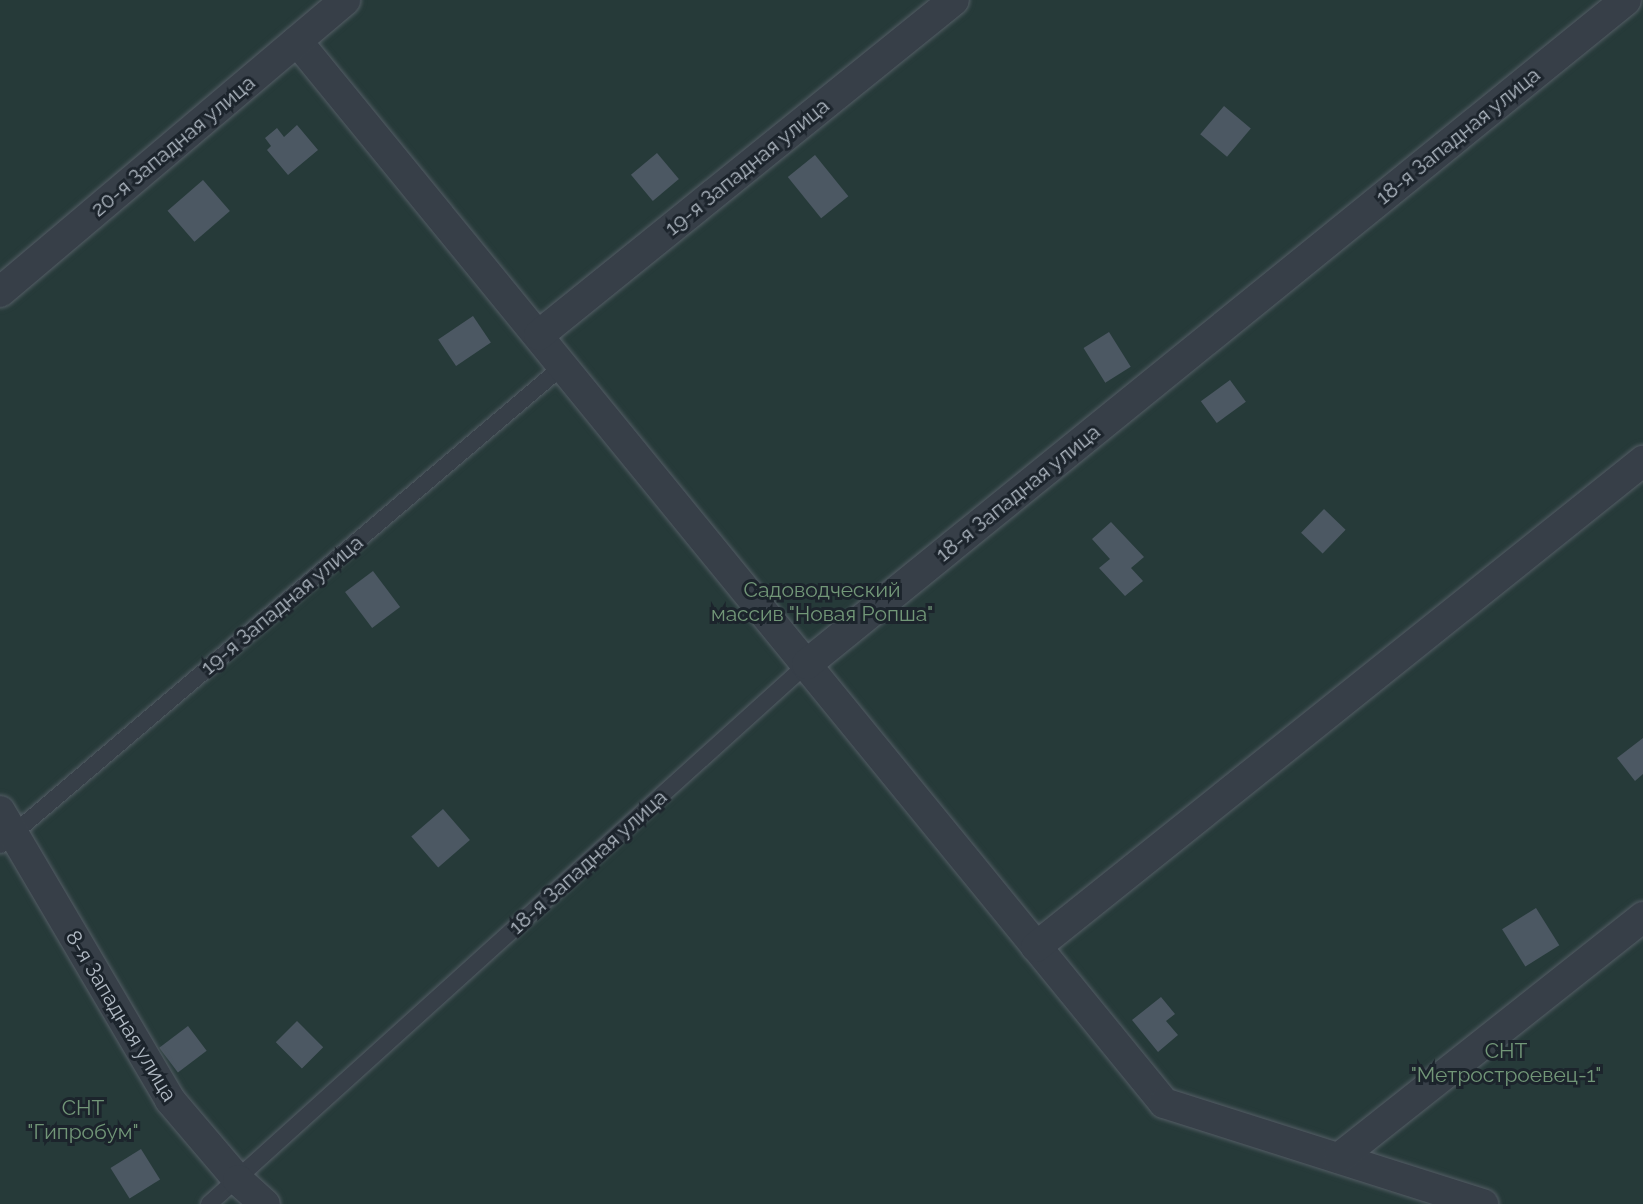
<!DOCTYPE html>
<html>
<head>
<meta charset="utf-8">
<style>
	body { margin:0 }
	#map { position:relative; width:1643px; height:1204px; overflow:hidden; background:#232d37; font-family:Raleway,sans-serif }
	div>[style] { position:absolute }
	.green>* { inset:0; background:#263a39; transform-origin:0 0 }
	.building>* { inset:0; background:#4c5863; transform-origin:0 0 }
	.roads { filter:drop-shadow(0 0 2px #545d65) drop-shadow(0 0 2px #545d65) }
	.service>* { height:16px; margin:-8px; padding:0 8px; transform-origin:8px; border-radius:8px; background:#373f48 }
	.minor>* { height:30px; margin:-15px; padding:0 15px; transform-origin:15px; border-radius:15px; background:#373f48 }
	span { translate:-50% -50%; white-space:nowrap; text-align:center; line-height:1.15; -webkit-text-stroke:6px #1c242c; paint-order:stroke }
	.street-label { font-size:21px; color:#b1bac4 }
	.park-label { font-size:21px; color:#729778 }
</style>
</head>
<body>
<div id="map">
	<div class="green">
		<div style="left:0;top:0;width:1643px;height:1204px"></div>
	</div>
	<div class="building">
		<div style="left:1224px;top:106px;width:35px;height:37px;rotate:40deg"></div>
		<div style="clip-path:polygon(297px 125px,318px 150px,288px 175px,267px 150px,271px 146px,265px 138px,277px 128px,284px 137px)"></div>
		<div style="left:657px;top:153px;width:34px;height:34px;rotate:50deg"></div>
		<div style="left:815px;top:155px;width:53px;height:35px;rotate:51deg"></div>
		<div style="left:203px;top:180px;width:41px;height:47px;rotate:49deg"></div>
		<div style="left:473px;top:316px;width:32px;height:42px;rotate:56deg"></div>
		<div style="left:1109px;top:332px;width:41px;height:30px;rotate:58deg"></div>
		<div style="left:1230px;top:380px;width:27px;height:36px;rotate:54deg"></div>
		<div style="left:1324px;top:509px;width:30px;height:33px;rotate:44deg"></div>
		<div style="clip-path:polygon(1111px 522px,1144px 557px,1131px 568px,1143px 581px,1125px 596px,1099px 568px,1110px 559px,1092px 539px)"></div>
		<div style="left:373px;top:571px;width:45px;height:35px;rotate:53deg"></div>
		<div style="clip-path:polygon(1643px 738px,1643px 774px,1635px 781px,1617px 758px)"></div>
		<div style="left:443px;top:809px;width:41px;height:42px;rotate:49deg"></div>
		<div style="left:1536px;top:908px;width:44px;height:40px;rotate:58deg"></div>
		<div style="clip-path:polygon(1161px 997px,1175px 1014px,1166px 1021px,1178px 1035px,1158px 1052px,1132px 1020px)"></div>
		<div style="left:297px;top:1021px;width:37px;height:30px;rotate:45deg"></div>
		<div style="left:188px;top:1026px;width:31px;height:36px;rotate:53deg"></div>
		<div style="left:141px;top:1149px;width:36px;height:36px;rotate:58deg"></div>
	</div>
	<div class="roads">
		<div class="service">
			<div style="left:0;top:845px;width:741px;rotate:-40.4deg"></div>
			<div style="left:209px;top:1204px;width:806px;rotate:-42.08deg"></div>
		</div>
		<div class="minor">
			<div style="left:297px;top:41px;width:1371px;rotate:50.77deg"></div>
			<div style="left:1164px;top:1103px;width:335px;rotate:17.6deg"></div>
			<div style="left:0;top:292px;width:452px;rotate:-40.2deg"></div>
			<div style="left:539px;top:335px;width:533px;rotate:-38.91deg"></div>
			<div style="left:807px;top:664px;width:1054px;rotate:-39.03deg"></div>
			<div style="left:0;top:811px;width:335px;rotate:59.5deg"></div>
			<div style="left:170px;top:1100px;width:105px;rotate:49.6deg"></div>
			<div style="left:238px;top:1180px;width:36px;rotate:42deg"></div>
			<div style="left:1036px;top:947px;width:778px;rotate:-38.68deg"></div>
			<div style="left:1339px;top:1158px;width:388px;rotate:-38.4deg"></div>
		</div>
	</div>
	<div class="street-label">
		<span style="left:1458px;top:136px;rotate:-39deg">18-я Западная улица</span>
		<span style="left:173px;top:146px;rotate:-40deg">20-я Западная улица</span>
		<span style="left:747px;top:167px;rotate:-39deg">19-я Западная улица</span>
		<span style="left:1018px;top:493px;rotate:-39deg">18-я Западная улица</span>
		<span style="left:282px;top:605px;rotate:-40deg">19-я Западная улица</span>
		<span style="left:588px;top:862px;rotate:-42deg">18-я Западная улица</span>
		<span style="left:121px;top:1016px;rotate:59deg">8-я Западная улица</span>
	</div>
	<div class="park-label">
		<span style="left:822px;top:602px">Садоводческий<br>массив "Новая Ропша"</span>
		<span style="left:1506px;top:1063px">СНТ<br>"Метростроевец-1"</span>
		<span style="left:83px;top:1120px">СНТ<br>"Гипробум"</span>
	</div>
</div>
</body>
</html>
